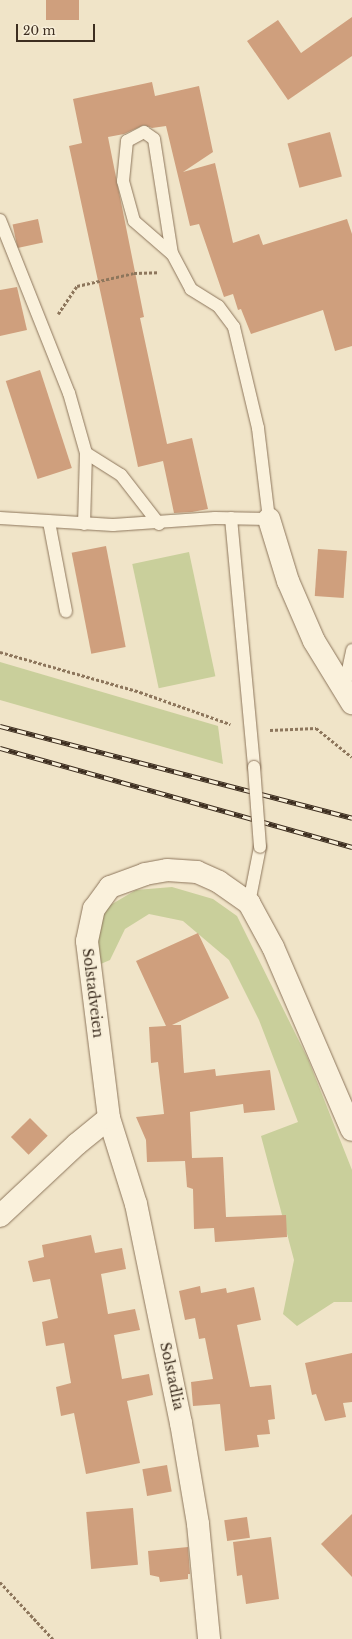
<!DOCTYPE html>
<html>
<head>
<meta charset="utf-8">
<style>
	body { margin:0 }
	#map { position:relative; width:352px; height:1639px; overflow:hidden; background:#f0e4c8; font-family:"Libre Baskerville",serif }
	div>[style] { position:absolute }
	.green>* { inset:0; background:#c9cf9b; transform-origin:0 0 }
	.building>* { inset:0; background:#cf9f7d; transform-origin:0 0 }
	.path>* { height:2.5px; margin-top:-1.25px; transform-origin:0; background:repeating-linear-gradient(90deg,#8d765c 0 3px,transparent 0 5px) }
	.roads { filter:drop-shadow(0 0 1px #8d765c) drop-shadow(0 0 1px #8d765c) }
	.lane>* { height:12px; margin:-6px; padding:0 6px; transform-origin:6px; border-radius:6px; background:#faf1dc }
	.street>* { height:22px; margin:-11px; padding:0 11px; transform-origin:11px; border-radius:11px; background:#faf1dc }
	.rail>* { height:4.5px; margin-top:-2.25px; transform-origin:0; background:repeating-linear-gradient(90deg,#f7eed8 0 9px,#3d2e20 0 18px); box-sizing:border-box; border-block:1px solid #3d2e20 }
	.bridges { filter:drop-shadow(0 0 1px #8d765c) drop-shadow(0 0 1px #8d765c) }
	.lane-bridge>* { height:12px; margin:-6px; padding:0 6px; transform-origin:6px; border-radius:6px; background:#faf1dc }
	span { translate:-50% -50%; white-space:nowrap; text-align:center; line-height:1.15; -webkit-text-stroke:4px #f7eed8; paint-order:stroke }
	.street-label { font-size:14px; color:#3d2e20 }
	.scale { position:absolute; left:16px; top:24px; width:79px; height:18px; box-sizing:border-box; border:2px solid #3d2e20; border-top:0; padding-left:5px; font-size:12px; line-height:14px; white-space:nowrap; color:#3d2e20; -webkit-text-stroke:3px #f7eed8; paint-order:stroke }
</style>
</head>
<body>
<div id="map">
	<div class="green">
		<div style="left:189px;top:552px;width:127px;height:58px;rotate:78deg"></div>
		<div style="clip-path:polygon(0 662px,218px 726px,223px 764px,0 700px)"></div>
		<div style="clip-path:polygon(172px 887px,213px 899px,237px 916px,308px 1059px,352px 1170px,352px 1302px,334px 1302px,297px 1326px,283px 1314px,294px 1260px,261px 1136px,298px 1122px,259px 1020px,229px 960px,183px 921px,149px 914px,125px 929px,110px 960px,96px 966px,92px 934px,107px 907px,136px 890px)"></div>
	</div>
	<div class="building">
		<div style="left:46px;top:0;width:33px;height:20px"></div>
		<div style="clip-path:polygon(352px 17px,352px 56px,288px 100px,247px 41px,278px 20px,301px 53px)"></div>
		<div style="clip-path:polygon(152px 82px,155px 96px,199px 86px,213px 152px,183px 172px,215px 163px,233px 243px,259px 234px,263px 245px,347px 219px,352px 234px,352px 346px,335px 351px,323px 310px,251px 334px,241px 309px,238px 310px,233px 294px,224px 297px,199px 224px,190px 226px,166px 126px,152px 128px,144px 125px,124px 134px,108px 137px,144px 317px,140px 318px,167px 444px,192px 438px,208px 509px,192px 512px,174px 513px,163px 461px,138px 467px,69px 146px,82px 143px,73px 99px)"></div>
		<div style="left:330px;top:132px;width:46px;height:44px;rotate:75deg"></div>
		<div style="left:38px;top:219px;width:24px;height:26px;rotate:78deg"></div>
		<div style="clip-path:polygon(17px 287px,27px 330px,0 336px,0 290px)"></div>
		<div style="left:40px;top:370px;width:103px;height:36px;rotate:72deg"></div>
		<div style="left:106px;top:546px;width:103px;height:35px;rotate:79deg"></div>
		<div style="left:318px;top:549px;width:29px;height:47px;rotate:4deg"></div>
		<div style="clip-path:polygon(198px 933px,229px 998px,172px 1025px,181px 1025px,184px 1073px,215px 1069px,216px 1076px,270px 1070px,275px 1110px,244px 1113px,243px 1104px,190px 1112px,192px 1158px,223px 1157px,226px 1217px,286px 1215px,287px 1237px,215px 1242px,214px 1228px,194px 1229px,193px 1189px,187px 1187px,185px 1161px,147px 1162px,146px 1140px,136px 1117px,164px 1114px,158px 1062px,151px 1063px,149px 1027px,166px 1026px,136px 961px)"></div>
		<div style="left:30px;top:1118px;width:25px;height:27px;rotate:45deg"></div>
		<div style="clip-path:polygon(91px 1235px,95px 1253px,122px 1248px,126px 1269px,101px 1274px,108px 1314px,135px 1309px,140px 1330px,114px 1335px,122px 1379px,149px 1374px,153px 1395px,127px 1401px,140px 1463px,86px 1474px,74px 1413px,61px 1416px,56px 1387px,71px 1383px,64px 1343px,46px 1346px,42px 1322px,58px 1318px,50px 1279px,33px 1282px,28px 1261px,44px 1257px,42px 1245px)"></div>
		<div style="clip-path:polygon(200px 1286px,201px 1293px,226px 1288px,227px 1293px,254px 1287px,261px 1320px,237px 1325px,250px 1387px,271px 1385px,275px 1419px,268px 1420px,270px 1434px,257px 1435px,259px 1447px,225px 1451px,220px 1404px,193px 1406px,191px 1382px,213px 1379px,205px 1338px,199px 1339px,195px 1318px,185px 1320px,179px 1291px)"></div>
		<div style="clip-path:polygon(352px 1353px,352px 1402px,343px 1403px,346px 1417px,325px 1421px,316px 1394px,312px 1395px,305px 1363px)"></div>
		<div style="left:167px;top:1465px;width:27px;height:25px;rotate:80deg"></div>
		<div style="left:133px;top:1508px;width:57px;height:47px;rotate:85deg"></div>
		<div style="clip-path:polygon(352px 1514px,352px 1577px,321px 1544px)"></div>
		<div style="left:247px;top:1517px;width:21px;height:23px;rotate:82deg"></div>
		<div style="clip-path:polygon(271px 1537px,279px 1599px,246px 1604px,242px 1575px,237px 1576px,233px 1542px)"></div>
		<div style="clip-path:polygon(188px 1547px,190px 1574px,188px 1574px,188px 1579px,160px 1582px,159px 1577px,150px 1575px,148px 1551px)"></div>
	</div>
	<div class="path">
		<div style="left:58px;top:314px;width:34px;rotate:-56deg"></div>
		<div style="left:77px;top:286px;width:58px;rotate:-12.8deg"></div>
		<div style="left:134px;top:273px;width:25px;rotate:-2deg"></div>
		<div style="left:0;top:652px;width:146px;rotate:15.9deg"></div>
		<div style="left:140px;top:692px;width:96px;rotate:19.6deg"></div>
		<div style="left:270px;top:730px;width:46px;rotate:-2.5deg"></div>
		<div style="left:316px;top:728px;width:46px;rotate:38.9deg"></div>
		<div style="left:0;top:1582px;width:78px;rotate:47.1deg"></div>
	</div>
	<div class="roads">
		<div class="lane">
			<div style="left:0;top:220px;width:186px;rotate:68.3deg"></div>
			<div style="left:69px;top:393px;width:62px;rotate:74.2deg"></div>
			<div style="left:86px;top:453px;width:71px;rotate:91.6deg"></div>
			<div style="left:86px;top:453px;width:41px;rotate:32.2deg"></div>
			<div style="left:121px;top:475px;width:62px;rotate:52.2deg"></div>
			<div style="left:0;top:518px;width:113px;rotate:3.5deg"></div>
			<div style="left:113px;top:525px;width:102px;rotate:-3.9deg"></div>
			<div style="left:215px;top:518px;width:54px;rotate:1.1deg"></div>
			<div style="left:269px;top:519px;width:92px;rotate:-96.9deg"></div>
			<div style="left:258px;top:428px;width:104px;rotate:-103.4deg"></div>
			<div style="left:234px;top:327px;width:26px;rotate:-127deg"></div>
			<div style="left:218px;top:306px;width:32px;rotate:-148deg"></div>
			<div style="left:191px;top:289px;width:40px;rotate:-118deg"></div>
			<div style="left:172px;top:254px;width:116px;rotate:-98.9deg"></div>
			<div style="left:154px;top:139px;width:12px;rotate:-145deg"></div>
			<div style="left:144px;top:132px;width:19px;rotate:152deg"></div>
			<div style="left:127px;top:141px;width:40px;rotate:95.7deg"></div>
			<div style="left:123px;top:181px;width:41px;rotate:74.6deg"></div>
			<div style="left:134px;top:221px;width:50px;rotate:41deg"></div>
			<div style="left:231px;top:518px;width:250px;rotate:84.7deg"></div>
			<div style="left:49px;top:522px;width:91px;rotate:79.2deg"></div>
			<div style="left:344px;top:689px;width:40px;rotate:-78deg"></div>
			<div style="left:249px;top:903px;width:57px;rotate:-78.9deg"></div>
		</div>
		<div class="street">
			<div style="left:269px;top:519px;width:65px;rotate:73deg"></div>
			<div style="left:288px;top:581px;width:65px;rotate:66.6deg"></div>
			<div style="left:314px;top:641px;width:73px;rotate:58.5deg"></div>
			<div style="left:109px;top:1118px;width:90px;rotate:72.6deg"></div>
			<div style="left:136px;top:1204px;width:224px;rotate:78.4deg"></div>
			<div style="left:181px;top:1423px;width:102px;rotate:80.4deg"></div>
			<div style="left:198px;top:1524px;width:116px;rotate:84.5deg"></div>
			<div style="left:0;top:1216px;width:105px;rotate:-43.1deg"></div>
			<div style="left:77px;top:1144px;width:41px;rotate:-39.1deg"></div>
			<div style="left:109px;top:1118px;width:178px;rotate:-97.1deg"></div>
			<div style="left:87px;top:941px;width:33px;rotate:-78deg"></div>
			<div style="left:94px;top:909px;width:27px;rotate:-54deg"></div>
			<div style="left:110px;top:887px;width:37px;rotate:-20deg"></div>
			<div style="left:145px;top:874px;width:22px;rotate:-10deg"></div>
			<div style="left:167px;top:870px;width:30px;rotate:4deg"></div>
			<div style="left:197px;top:872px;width:24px;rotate:24deg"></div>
			<div style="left:219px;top:882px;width:37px;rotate:35deg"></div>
			<div style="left:249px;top:903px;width:50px;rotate:61.4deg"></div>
			<div style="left:273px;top:947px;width:199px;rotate:66.7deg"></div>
		</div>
	</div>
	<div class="rail">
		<div style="left:0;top:726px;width:364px;rotate:14.6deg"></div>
		<div style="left:0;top:748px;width:366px;rotate:15.7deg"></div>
	</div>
	<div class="bridges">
		<div class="lane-bridge">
			<div style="left:254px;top:767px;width:80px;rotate:85.7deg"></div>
		</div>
	</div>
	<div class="street-label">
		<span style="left:93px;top:993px;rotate:83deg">Solstadveien</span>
		<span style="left:172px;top:1376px;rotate:78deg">Solstadlia</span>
	</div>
	<div class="scale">20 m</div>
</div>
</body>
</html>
